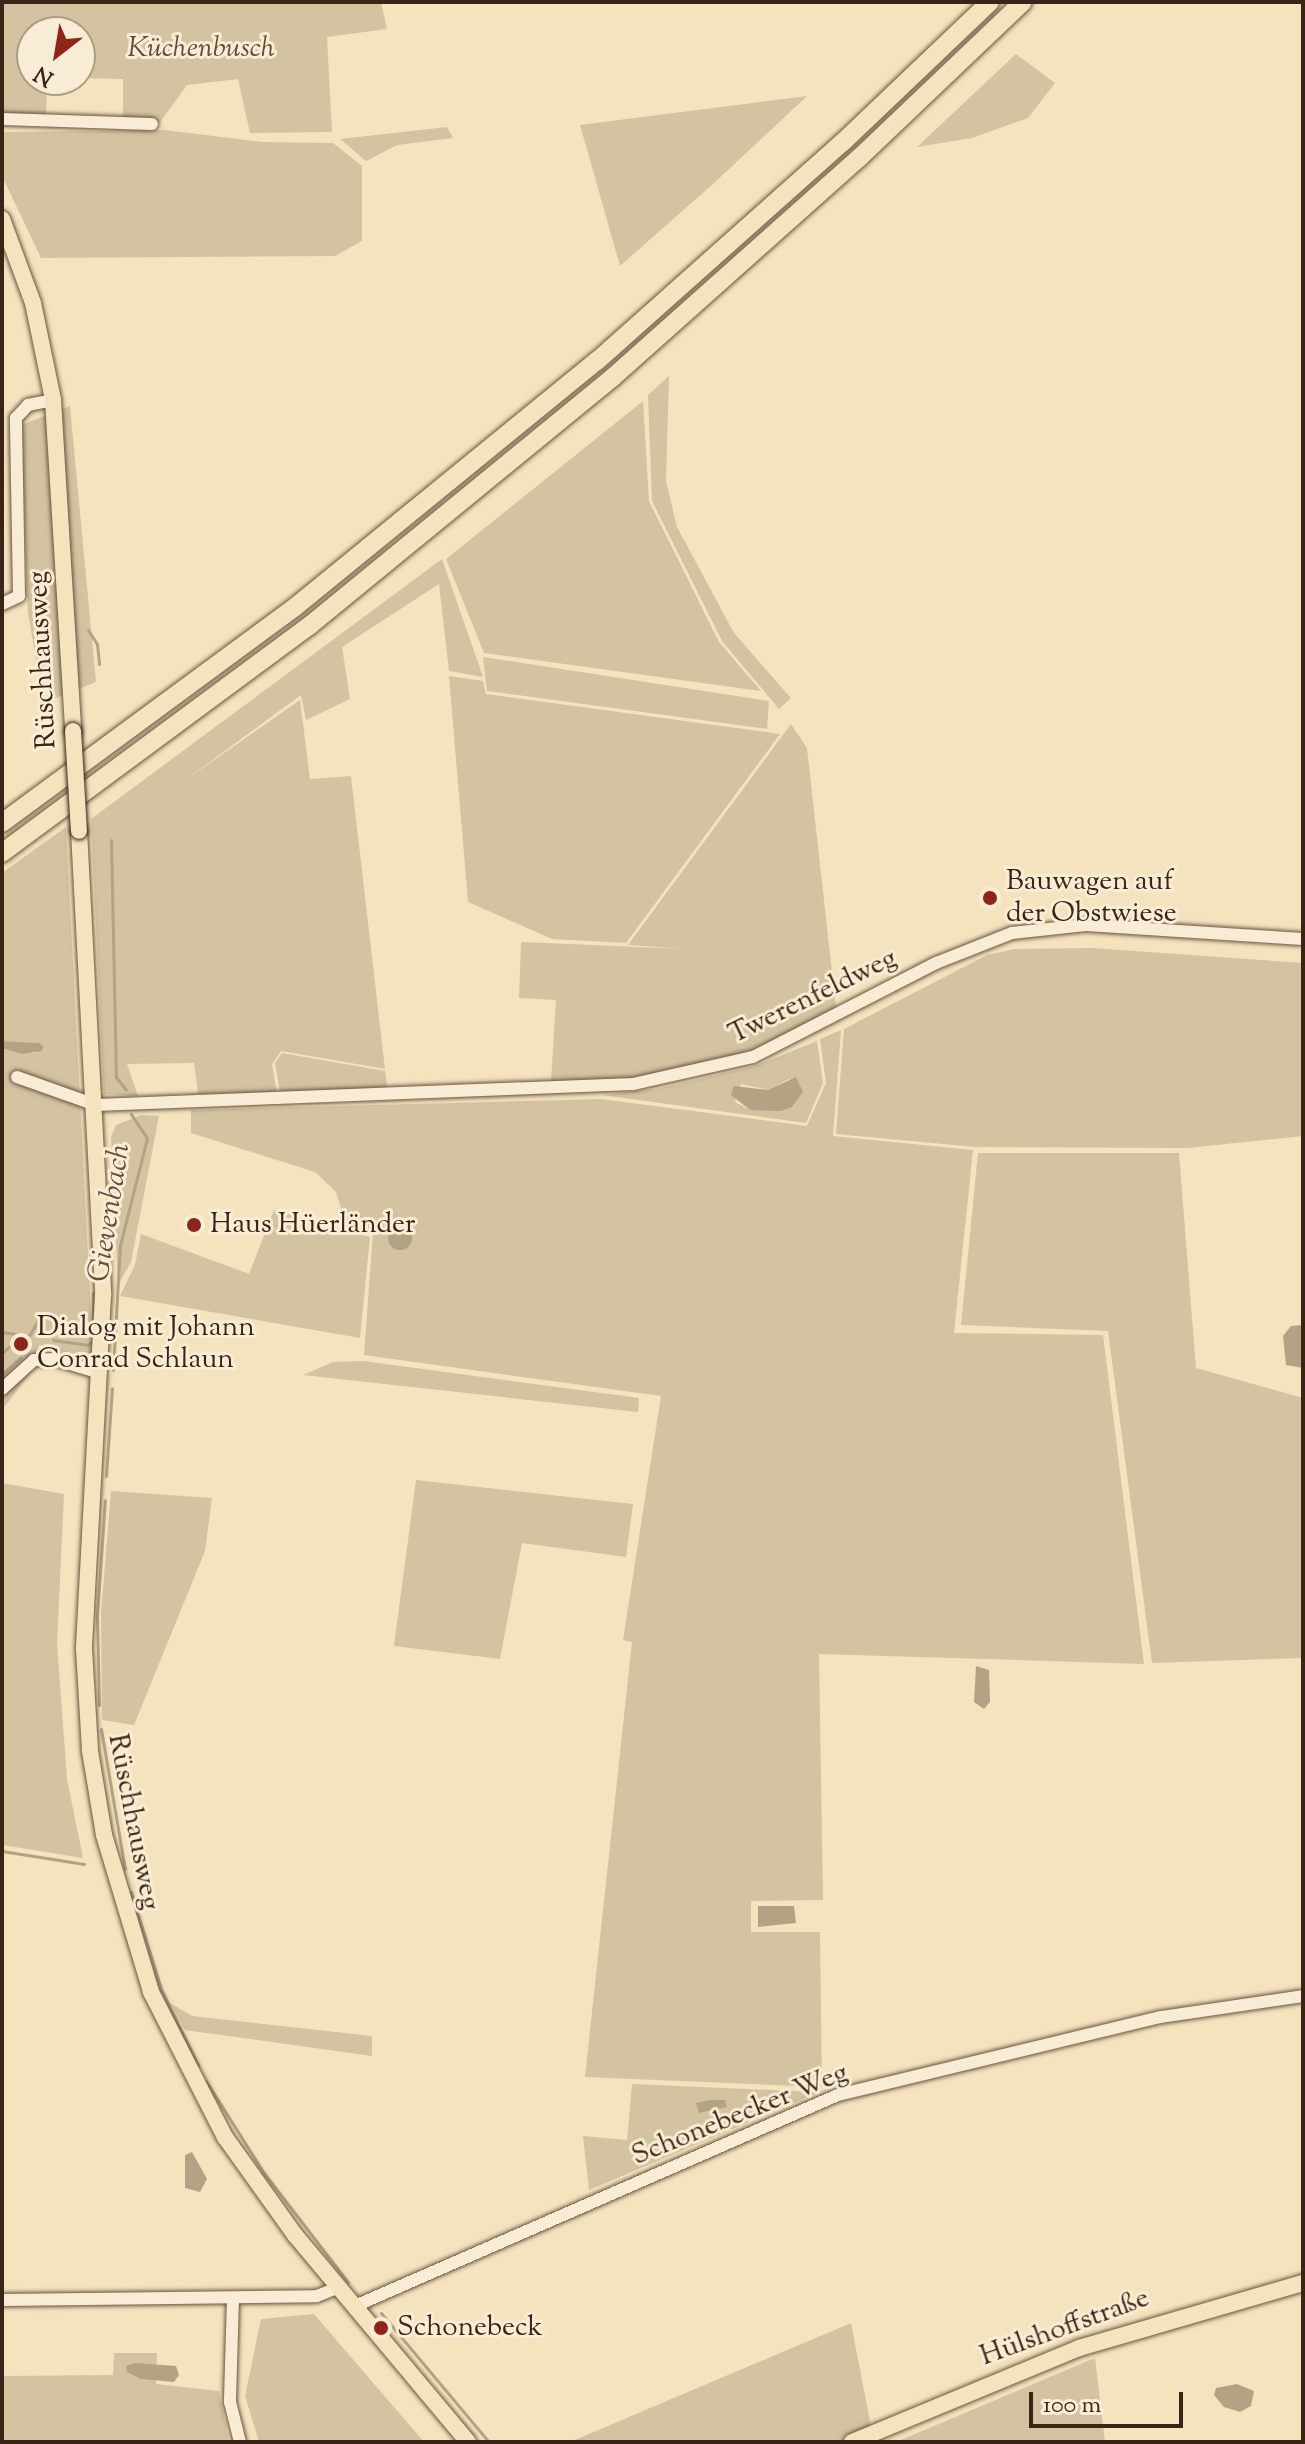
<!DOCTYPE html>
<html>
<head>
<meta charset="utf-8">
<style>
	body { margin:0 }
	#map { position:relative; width:1305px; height:2444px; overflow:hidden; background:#f4e3bd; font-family:"Sorts Mill Goudy",serif }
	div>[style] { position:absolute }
	.green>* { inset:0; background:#d4c3a1 }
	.water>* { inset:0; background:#b4a284 }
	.round { border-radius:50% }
	.stream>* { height:3px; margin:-1.5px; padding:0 1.5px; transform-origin:1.5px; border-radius:1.5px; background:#b4a284 }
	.roads { filter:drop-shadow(0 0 2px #685440) drop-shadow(0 0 2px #685440) }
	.minor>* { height:12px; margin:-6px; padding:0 6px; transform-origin:6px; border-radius:6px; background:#f8edd4 }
	.major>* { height:16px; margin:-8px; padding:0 8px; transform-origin:8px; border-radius:8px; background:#f4e3bd }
	.highway>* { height:18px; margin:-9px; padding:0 9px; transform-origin:9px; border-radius:9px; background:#f4e3bd }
	.bridges { filter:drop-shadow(0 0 2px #392416) drop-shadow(0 0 2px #392416) }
	.major-bridge>* { height:16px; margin:-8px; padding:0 8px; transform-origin:8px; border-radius:8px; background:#f4e3bd }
	.dots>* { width:22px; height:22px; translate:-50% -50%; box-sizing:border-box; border:4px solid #f8edd4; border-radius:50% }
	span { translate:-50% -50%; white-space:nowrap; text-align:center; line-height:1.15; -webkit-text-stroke:6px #f8edd4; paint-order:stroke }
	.park-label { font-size:28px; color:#604c39; font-style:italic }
	.street-label { font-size:28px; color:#392416 }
	.poi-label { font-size:28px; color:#392416 }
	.left { translate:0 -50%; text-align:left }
	.water-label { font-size:30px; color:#64503c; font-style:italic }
	.frame { position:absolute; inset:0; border:4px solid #392416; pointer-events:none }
	.north { position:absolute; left:16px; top:16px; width:80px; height:80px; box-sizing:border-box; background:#f8edd4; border:2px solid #ac9d88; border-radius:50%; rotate:211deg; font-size:22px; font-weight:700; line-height:32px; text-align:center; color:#392416 }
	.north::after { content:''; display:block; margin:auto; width:28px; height:36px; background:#8f2418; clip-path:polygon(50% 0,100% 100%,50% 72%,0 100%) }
	.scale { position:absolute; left:1029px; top:2392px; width:154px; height:36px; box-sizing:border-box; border:4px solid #392416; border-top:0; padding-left:10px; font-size:24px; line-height:28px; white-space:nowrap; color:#392416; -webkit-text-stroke:6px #f8edd4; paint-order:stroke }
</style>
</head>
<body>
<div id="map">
	<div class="green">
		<div style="clip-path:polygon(2px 2px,381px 2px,387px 29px,327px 37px,332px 132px,250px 133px,238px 79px,187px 85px,160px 122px,123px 118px,123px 79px,80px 78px,80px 32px,32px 32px,32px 80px,47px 80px,46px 116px,2px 114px)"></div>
		<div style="clip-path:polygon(1016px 54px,1055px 83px,1028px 118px,972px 138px,917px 147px)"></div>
		<div style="clip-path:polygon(807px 96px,713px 184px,620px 266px,580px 125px)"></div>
		<div style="clip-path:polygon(447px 127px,453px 138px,397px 145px,366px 161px,340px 139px)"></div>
		<div style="clip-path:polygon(164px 130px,263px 142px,333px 143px,362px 166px,362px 241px,335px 256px,41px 258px,2px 176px,2px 132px)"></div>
		<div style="clip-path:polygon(669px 376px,666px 481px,677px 527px,734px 633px,791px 698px,779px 709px,722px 641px,652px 501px,648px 395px)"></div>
		<div style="clip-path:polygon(643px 401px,649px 501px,719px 642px,761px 691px,484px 653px,446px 559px)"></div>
		<div style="clip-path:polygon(70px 406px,96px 682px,49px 701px,47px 680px,40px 683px,28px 613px,21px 425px)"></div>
		<div style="clip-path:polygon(442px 559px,483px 677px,449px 671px,439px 584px,342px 647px,350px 699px,306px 720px,301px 695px,184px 781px,300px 700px,310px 779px,351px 776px,385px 1069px,281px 1051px,272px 1064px,277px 1093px,198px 1094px,194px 1063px,127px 1064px,138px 1096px,104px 1094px,91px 819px)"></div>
		<div style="clip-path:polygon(483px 657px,769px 701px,767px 729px,487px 691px)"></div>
		<div style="clip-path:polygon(449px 676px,483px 681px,486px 694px,780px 734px,626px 943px,552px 939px,468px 902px)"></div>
		<div style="clip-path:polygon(791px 724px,807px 748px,836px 1008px,761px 1047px,690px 1069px,651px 1079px,551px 1081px,556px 1000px,519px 998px,521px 942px,686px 949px,628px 945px)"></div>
		<div style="clip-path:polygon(66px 827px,93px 1353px,77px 1356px,39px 1345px,35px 1367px,2px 1410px,2px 1048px,36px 1053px,39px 1043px,2px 1041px,2px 873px)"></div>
		<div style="clip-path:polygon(1092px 948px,1303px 963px,1303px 1136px,1187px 1148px,975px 1147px,836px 1134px,844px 1029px,987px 955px,1014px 949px)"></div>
		<div style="clip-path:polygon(841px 1030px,833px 1136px,973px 1150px,954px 1333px,1103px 1335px,1144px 1664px,819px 1654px,823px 1900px,751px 1901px,751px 1932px,820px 1932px,822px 2087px,585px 2077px,632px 1642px,623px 1640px,661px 1396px,364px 1355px,373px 1233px,347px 1228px,336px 1192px,315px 1172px,191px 1133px,191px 1110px,601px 1099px,807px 1126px,826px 1083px,820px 1039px)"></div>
		<div style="clip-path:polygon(evenodd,817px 1041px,823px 1083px,806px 1123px,602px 1095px,657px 1089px,755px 1066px,817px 1041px,789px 1079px,803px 1092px,792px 1107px,750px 1110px,735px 1102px,741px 1084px,768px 1090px,789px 1079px)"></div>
		<div style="clip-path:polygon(282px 1053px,385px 1071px,388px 1093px,280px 1092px,275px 1063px)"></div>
		<div style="clip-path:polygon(141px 1115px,159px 1116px,131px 1262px,118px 1285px,111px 1137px,116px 1125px)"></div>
		<div style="clip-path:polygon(978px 1153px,1179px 1153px,1196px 1368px,1303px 1398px,1303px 1658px,1152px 1663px,1108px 1331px,961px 1325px)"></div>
		<div style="clip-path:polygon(274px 1210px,370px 1237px,360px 1338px,120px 1296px,135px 1265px,141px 1234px,249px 1274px)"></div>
		<div style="clip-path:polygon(363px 1361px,639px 1398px,638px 1412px,303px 1375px,333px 1362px)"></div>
		<div style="clip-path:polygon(416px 1480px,633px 1504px,626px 1557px,522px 1543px,500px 1659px,394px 1646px)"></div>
		<div style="clip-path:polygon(2px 1483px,64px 1494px,57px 1643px,67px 1779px,83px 1858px,2px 1845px)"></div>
		<div style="clip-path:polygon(111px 1491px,212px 1498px,205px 1551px,134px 1725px,102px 1720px,101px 1614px)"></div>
		<div style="clip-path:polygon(170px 2003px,192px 2016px,372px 2036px,372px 2056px,185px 2030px)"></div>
		<div style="clip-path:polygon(632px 2084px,819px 2092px,589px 2190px,583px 2136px,627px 2140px)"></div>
		<div style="clip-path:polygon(314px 2314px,424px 2442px,259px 2442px,245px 2396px,261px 2319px)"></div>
		<div style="clip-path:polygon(851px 2323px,874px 2442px,570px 2442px)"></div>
		<div style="clip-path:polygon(114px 2353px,157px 2353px,156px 2384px,219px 2391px,229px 2442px,2px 2442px,2px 2376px,113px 2375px)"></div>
		<div style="clip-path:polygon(1095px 2358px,1105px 2442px,896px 2442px)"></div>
	</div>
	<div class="water">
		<div style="clip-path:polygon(2px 1041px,39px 1043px,43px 1046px,42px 1051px,22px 1054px,2px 1048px)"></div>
		<div style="clip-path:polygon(796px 1077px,803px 1092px,792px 1107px,781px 1111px,750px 1110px,731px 1095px,734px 1086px,768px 1090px)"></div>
		<div class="round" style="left:388px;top:1226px;width:24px;height:24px"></div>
		<div style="clip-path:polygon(1303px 1325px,1303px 1368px,1286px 1365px,1283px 1336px,1291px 1326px)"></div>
		<div style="clip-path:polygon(976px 1666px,989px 1670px,990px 1702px,984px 1709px,974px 1702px)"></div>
		<div style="clip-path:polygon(758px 1906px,794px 1906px,796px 1923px,758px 1927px)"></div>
		<div style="clip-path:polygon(710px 2100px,725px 2100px,727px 2107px,699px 2113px,696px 2103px)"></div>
		<div style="clip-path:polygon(192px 2152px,207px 2179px,200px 2192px,185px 2188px,185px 2155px)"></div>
		<div style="clip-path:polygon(135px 2363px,176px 2366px,179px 2375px,174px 2382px,141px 2379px,127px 2372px,126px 2366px)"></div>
		<div style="clip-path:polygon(1237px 2384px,1254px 2391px,1251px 2406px,1240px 2412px,1224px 2407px,1214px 2395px,1216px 2388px)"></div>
	</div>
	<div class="stream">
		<div style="left:88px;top:630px;width:17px;rotate:57deg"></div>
		<div style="left:97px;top:644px;width:20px;rotate:84deg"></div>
		<div style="left:111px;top:840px;width:237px;rotate:88.8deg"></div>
		<div style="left:116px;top:1077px;width:16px;rotate:52deg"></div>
		<div style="left:2px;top:1332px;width:27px;rotate:8deg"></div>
		<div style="left:29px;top:1336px;width:20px;rotate:-60deg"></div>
		<div style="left:53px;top:1340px;width:35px;rotate:8deg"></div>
		<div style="left:88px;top:1345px;width:7px;rotate:-45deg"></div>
		<div style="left:93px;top:1340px;width:47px;rotate:-90deg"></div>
		<div style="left:2px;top:1353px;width:13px;rotate:-42deg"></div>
		<div style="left:113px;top:1370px;width:125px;rotate:-86.8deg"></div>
		<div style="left:120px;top:1245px;width:110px;rotate:-75.8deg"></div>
		<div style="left:147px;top:1138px;width:29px;rotate:-124deg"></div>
		<div style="left:2px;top:1374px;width:25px;rotate:-42deg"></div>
		<div style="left:106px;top:1476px;width:88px;rotate:-86.1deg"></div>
		<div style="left:99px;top:1705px;width:89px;rotate:-91.3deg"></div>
		<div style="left:97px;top:1616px;width:116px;rotate:-86.1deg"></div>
		<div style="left:101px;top:1729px;width:142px;rotate:80.3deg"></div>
		<div style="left:2px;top:1851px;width:83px;rotate:9deg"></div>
		<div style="left:131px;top:1892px;width:102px;rotate:72.8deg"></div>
		<div style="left:161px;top:1989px;width:85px;rotate:64deg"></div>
		<div style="left:206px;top:2081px;width:109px;rotate:57.8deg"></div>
		<div style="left:264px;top:2173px;width:138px;rotate:52.4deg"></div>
		<div style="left:381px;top:2313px;width:168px;rotate:50.1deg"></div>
	</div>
	<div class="roads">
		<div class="minor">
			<div style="left:2px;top:119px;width:150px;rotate:1.9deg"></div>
			<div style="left:2px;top:604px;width:19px;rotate:-25deg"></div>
			<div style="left:19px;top:596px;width:178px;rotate:-91deg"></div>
			<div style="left:16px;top:418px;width:18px;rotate:-47deg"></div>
			<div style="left:28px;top:405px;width:25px;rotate:-11deg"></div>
			<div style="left:17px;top:1077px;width:84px;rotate:19.5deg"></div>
			<div style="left:96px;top:1105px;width:537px;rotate:-2.24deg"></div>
			<div style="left:633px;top:1084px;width:123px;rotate:-12.7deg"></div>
			<div style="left:753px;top:1057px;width:206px;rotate:-27.2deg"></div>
			<div style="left:936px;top:963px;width:82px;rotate:-21.5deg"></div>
			<div style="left:1012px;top:933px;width:74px;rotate:-6.2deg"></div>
			<div style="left:1086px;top:925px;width:217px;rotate:3.7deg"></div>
			<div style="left:2px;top:1389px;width:43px;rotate:-42.2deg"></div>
			<div style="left:34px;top:1360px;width:20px;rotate:-3deg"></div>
			<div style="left:54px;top:1359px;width:48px;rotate:16.9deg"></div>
			<div style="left:233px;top:2298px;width:104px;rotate:91.7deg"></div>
			<div style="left:230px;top:2402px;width:41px;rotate:76deg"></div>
			<div style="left:2px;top:2300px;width:315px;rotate:-0.7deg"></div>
			<div style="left:317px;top:2296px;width:24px;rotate:-22deg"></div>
			<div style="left:355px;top:2306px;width:527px;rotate:-23.6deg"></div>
			<div style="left:838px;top:2095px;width:332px;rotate:-13.6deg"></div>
			<div style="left:1161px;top:2017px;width:144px;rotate:-8.4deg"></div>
		</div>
		<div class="major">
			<div style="left:2px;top:219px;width:90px;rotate:69.7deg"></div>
			<div style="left:33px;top:303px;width:99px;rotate:78.3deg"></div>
			<div style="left:53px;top:400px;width:332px;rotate:86.5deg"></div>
			<div style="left:79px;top:831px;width:465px;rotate:87deg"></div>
			<div style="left:103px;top:1295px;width:355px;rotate:93.1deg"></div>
			<div style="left:84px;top:1649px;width:102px;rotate:86.6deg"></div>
			<div style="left:90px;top:1751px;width:85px;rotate:80.5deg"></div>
			<div style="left:104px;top:1835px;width:164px;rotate:73.3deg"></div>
			<div style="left:151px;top:1992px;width:163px;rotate:63deg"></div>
			<div style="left:225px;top:2137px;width:120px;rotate:54.5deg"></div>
			<div style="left:295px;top:2235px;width:270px;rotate:50.1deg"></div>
			<div style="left:852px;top:2442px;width:246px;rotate:-22.5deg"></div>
			<div style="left:1079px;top:2348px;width:233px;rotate:-16.2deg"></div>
		</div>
		<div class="highway">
			<div style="left:2px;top:823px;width:364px;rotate:-36.4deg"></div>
			<div style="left:295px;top:607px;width:390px;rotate:-39.2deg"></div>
			<div style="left:597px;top:361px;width:329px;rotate:-41.7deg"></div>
			<div style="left:843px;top:142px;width:203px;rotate:-43.6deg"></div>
			<div style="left:2px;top:853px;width:382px;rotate:-36.5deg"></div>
			<div style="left:309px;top:626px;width:392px;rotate:-39.3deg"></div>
			<div style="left:612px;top:378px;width:331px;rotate:-41.7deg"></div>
			<div style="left:859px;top:158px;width:226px;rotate:-43.6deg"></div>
		</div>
	</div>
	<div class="bridges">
		<div class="major-bridge">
			<div style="left:73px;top:731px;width:100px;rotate:86.6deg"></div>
		</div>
	</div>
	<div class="dots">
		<div style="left:990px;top:898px;background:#8f2418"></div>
		<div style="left:194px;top:1225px;background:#8f2418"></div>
		<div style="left:21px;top:1344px;background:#8f2418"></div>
		<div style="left:381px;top:2328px;background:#8f2418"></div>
	</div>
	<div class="park-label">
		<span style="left:201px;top:49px">Küchenbusch</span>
	</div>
	<div class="street-label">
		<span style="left:43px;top:660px;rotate:-93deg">Rüschhausweg</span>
		<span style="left:813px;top:997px;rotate:-26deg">Twerenfeldweg</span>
		<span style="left:133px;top:1822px;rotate:79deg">Rüschhausweg</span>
		<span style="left:740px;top:2115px;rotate:-22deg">Schonebecker Weg</span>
		<span style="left:1065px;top:2328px;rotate:-20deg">Hülshoffstraße</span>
	</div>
	<div class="poi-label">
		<span class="left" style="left:1006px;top:898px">Bauwagen auf<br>der Obstwiese</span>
		<span class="left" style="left:210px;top:1225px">Haus Hüerländer</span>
		<span class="left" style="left:37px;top:1344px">Dialog mit Johann<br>Conrad Schlaun</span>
		<span class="left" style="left:397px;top:2328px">Schonebeck</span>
	</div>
	<div class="water-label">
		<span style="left:111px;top:1213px;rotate:-81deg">Gievenbach</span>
	</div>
	<div class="frame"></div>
	<div class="north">N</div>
	<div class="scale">100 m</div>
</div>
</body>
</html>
